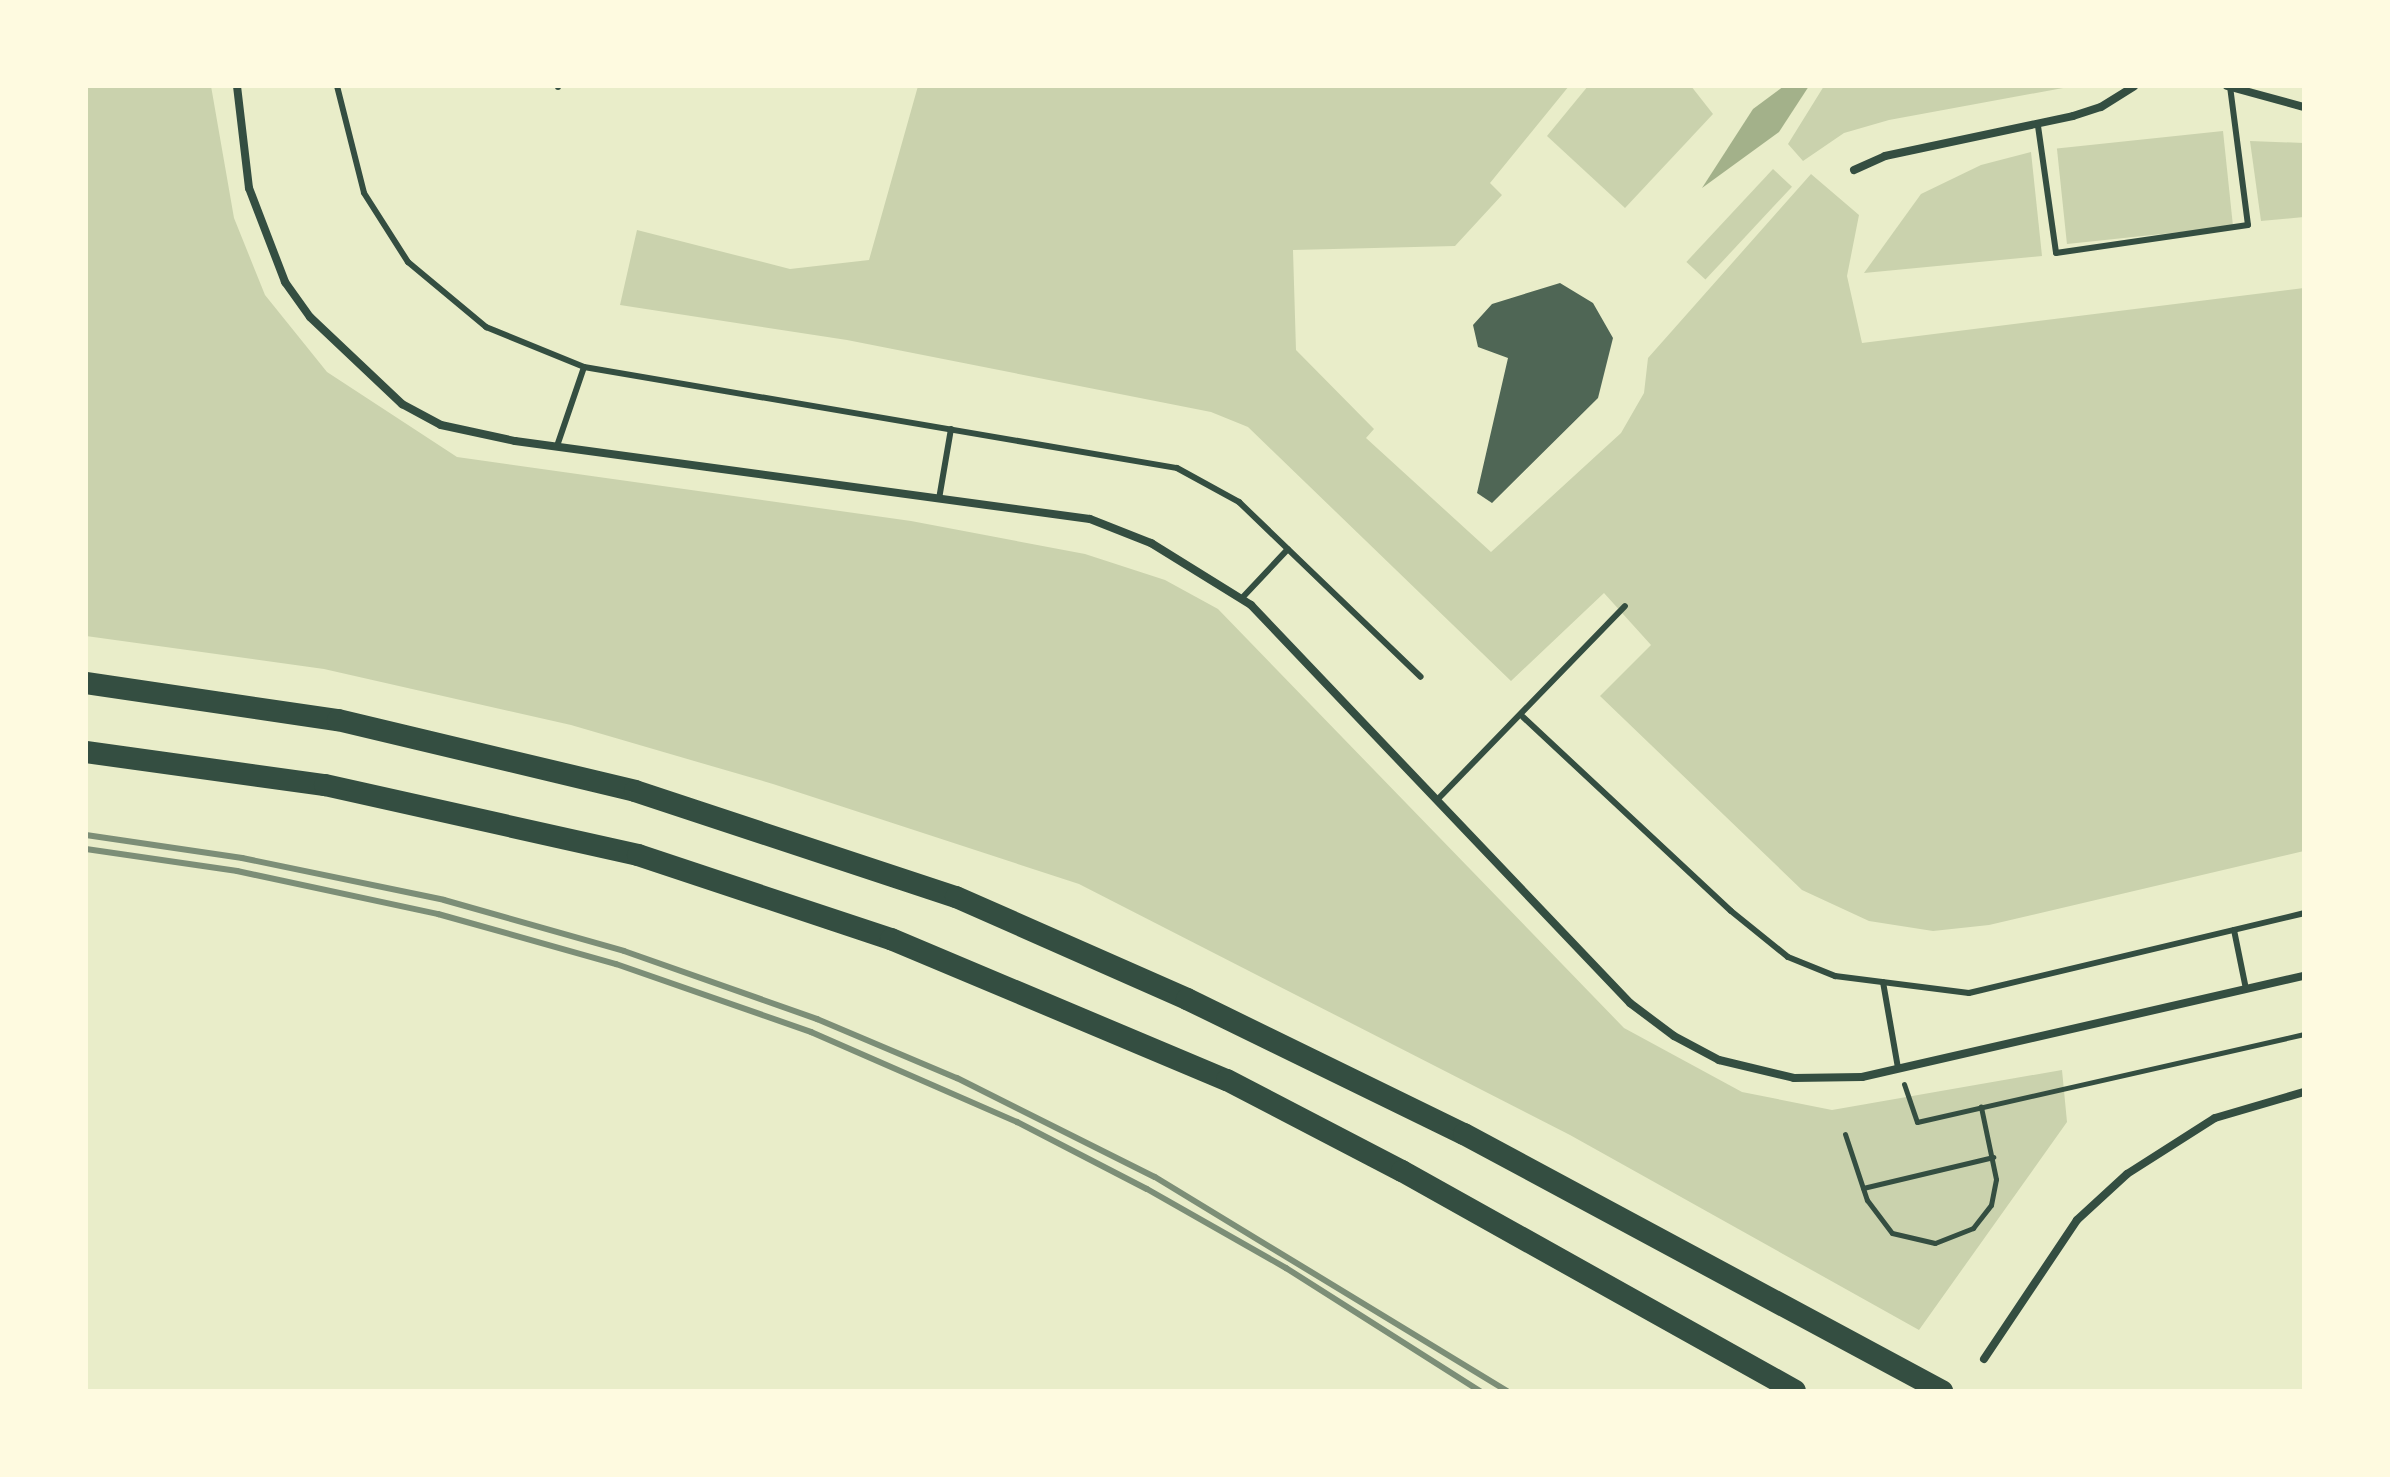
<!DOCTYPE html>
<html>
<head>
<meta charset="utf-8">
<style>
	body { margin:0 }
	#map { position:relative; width:2390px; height:1477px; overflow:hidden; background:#e9edc9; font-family:"Noto Serif",serif }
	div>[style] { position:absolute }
	.green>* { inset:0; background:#cad2ad; transform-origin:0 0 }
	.water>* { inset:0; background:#a3b18a }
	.building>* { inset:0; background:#4f6655 }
	.path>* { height:5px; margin:-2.5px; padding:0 2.5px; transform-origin:2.5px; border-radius:2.5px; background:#344e41 }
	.service>* { height:6px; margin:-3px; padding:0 3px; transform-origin:3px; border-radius:3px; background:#344e41 }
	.minor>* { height:8px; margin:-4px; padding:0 4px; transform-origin:4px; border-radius:4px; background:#344e41 }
	.motorway>* { height:22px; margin:-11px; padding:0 11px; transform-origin:11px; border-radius:11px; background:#344e41 }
	.rail>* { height:6px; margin:-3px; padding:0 3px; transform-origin:3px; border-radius:3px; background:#7c8e77 }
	span { translate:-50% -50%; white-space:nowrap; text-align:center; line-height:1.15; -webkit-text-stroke:8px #fefae0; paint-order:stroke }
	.frame { position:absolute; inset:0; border:88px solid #fefae0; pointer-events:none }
</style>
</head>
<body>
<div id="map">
	<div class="green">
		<div style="clip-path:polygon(86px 86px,211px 86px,234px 218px,265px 295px,327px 372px,457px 457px,911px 521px,1085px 554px,1165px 580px,1218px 609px,1624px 1028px,1742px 1092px,1832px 1110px,2062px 1070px,2067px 1122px,1919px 1330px,1570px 1135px,1079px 884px,773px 784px,571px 725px,324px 669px,86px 636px)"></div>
		<div style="clip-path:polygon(918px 86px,1569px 86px,1490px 183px,1502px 195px,1455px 246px,1293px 250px,1296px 350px,1374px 429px,1366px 438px,1491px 552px,1621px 433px,1644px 393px,1648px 358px,1811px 174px,1859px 215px,1847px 276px,1862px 343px,2304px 288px,2304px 851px,1989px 925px,1933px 931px,1869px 921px,1802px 890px,1600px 696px,1651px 645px,1604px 593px,1511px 681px,1248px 427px,1211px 412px,847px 340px,620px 305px,637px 230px,790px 269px,869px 260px)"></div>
		<div style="clip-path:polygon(1588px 86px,1691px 86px,1713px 114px,1625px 208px,1547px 136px)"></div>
		<div style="clip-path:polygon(1824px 86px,2074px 86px,1889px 120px,1844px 133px,1803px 161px,1788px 144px)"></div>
		<div style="left:2223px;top:131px;width:96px;height:167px;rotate:84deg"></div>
		<div style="clip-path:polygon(2250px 141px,2304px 143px,2304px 217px,2261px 221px)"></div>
		<div style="clip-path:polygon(2031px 152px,2042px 256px,1864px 273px,1921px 194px,1981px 165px)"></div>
		<div style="left:1773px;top:169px;width:26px;height:127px;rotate:43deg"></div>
	</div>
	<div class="water">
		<div style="clip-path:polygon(1784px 86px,1809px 86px,1779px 132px,1702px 188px,1753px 109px)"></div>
	</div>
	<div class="building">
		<div style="clip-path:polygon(1560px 283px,1593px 303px,1613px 338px,1598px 398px,1492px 503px,1477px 493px,1508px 358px,1478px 347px,1473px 325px,1492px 304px)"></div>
	</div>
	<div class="path">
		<div style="left:1904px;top:1084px;width:40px;rotate:71.1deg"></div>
		<div style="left:1917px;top:1122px;width:397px;rotate:-12.8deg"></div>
		<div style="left:1845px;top:1134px;width:70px;rotate:71.6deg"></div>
		<div style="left:1867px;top:1200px;width:41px;rotate:52.9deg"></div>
		<div style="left:1892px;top:1233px;width:44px;rotate:13.1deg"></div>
		<div style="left:1935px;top:1243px;width:41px;rotate:-21.5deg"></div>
		<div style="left:1973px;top:1228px;width:29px;rotate:-52deg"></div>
		<div style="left:1991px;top:1205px;width:26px;rotate:-79deg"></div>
		<div style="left:1996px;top:1179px;width:74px;rotate:-101.8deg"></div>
		<div style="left:1863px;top:1188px;width:134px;rotate:-13.4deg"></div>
	</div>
	<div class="service">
		<div style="left:337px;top:86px;width:110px;rotate:75.8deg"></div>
		<div style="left:364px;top:193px;width:82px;rotate:57.5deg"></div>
		<div style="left:408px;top:262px;width:102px;rotate:39.8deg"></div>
		<div style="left:486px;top:327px;width:106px;rotate:22.2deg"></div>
		<div style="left:584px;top:367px;width:602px;rotate:9.67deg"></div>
		<div style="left:1177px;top:468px;width:71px;rotate:28.7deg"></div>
		<div style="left:1239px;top:502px;width:252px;rotate:43.9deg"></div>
		<div style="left:558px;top:87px;width:1px;rotate:-90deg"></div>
		<div style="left:2038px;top:126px;width:128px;rotate:81.9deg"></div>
		<div style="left:2056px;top:253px;width:194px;rotate:-8.3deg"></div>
		<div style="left:2248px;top:225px;width:139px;rotate:-97.4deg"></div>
		<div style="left:557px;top:446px;width:83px;rotate:-71.1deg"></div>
		<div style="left:939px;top:499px;width:71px;rotate:-80.3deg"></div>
		<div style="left:1242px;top:598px;width:67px;rotate:-46.8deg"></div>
		<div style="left:1523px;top:717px;width:284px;rotate:43deg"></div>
		<div style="left:1731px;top:911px;width:73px;rotate:38.9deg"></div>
		<div style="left:1788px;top:957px;width:51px;rotate:22deg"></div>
		<div style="left:1835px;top:976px;width:135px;rotate:7.2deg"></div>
		<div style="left:1969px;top:993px;width:344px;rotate:-13.4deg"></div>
		<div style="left:1437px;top:800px;width:270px;rotate:-45.9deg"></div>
		<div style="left:2234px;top:930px;width:60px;rotate:78.5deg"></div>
		<div style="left:1883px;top:982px;width:87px;rotate:80.1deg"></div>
	</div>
	<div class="minor">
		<div style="left:237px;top:86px;width:103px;rotate:83.3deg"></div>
		<div style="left:249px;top:188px;width:101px;rotate:69deg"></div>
		<div style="left:285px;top:282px;width:43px;rotate:54.5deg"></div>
		<div style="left:310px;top:317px;width:127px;rotate:43.4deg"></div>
		<div style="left:402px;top:404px;width:44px;rotate:28.3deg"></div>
		<div style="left:441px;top:425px;width:76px;rotate:12.2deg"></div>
		<div style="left:515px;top:441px;width:580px;rotate:7.73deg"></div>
		<div style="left:1090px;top:519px;width:66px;rotate:21.5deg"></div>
		<div style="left:1151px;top:543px;width:118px;rotate:31.8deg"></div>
		<div style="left:1251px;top:605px;width:550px;rotate:46.4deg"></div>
		<div style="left:1630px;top:1003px;width:55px;rotate:36.9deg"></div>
		<div style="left:1674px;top:1036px;width:51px;rotate:28.1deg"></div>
		<div style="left:1719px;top:1060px;width:77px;rotate:13.5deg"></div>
		<div style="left:1794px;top:1078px;width:68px;rotate:-0.8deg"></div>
		<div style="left:1862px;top:1077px;width:453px;rotate:-12.9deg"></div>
		<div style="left:2227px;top:86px;width:80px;rotate:15.3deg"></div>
		<div style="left:1854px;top:170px;width:34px;rotate:-24deg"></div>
		<div style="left:1885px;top:156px;width:192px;rotate:-12deg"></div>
		<div style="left:2073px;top:116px;width:29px;rotate:-18deg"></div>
		<div style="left:2101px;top:107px;width:39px;rotate:-32deg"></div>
		<div style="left:1984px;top:1359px;width:167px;rotate:-56.2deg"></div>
		<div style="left:2077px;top:1220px;width:68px;rotate:-42.6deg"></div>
		<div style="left:2127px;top:1174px;width:104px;rotate:-32.5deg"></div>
		<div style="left:2215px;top:1118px;width:93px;rotate:-16.3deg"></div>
	</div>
	<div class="motorway">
		<div style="left:86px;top:683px;width:255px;rotate:8.4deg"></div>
		<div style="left:338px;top:720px;width:305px;rotate:13.4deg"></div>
		<div style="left:635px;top:791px;width:338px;rotate:18.3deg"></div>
		<div style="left:956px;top:897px;width:253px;rotate:23.8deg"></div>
		<div style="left:1187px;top:999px;width:308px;rotate:26deg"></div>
		<div style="left:1464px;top:1134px;width:543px;rotate:28.27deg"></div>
		<div style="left:86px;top:752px;width:241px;rotate:7.9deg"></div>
		<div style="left:325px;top:785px;width:321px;rotate:12.6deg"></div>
		<div style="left:638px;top:855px;width:267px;rotate:18.4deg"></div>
		<div style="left:891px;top:939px;width:364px;rotate:22.8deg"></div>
		<div style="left:1227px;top:1080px;width:197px;rotate:27.5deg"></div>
		<div style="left:1402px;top:1171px;width:450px;rotate:29.2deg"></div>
	</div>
	<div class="rail">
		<div style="left:86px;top:835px;width:158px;rotate:8.4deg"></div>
		<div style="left:242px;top:858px;width:206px;rotate:11.7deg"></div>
		<div style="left:444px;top:900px;width:187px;rotate:15.8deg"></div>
		<div style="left:624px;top:951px;width:205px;rotate:19.4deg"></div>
		<div style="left:817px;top:1019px;width:152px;rotate:22.9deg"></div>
		<div style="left:957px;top:1078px;width:221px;rotate:26.6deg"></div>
		<div style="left:1155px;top:1177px;width:412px;rotate:31.3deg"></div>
		<div style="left:86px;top:849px;width:153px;rotate:8.3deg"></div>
		<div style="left:237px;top:871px;width:206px;rotate:12.1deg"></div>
		<div style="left:438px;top:914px;width:185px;rotate:15.7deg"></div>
		<div style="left:616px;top:964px;width:207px;rotate:19.2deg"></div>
		<div style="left:811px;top:1032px;width:225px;rotate:23.6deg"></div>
		<div style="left:1017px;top:1122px;width:146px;rotate:27.3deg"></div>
		<div style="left:1147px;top:1189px;width:160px;rotate:29.6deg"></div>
		<div style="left:1286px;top:1268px;width:230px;rotate:32.4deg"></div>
	</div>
	<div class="frame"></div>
</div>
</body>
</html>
